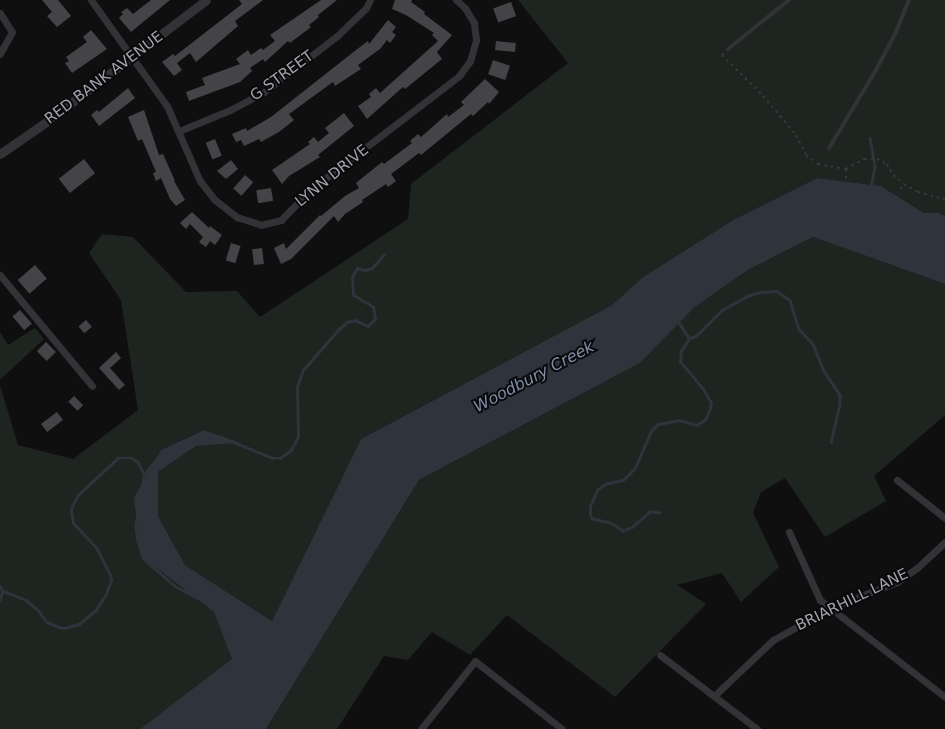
<!DOCTYPE html>
<html>
<head>
<meta charset="utf-8">
<style>
	body { margin:0 }
	#map { position:relative; width:945px; height:729px; overflow:hidden; background:#0f0f10; font-family:"DejaVu Sans",sans-serif }
	div>[style] { position:absolute }
	.green>* { inset:0; background:#1e241f }
	.water>* { inset:0; background:#2e343b }
	.stream>* { height:2.5px; margin:-1.25px; padding:0 1.25px; transform-origin:1.25px; border-radius:1.25px; background:#2e343b }
	.building>* { inset:0; background:#444448; transform-origin:0 0 }
	.path>* { height:2px; margin-top:-1px; transform-origin:0; background:repeating-linear-gradient(90deg,#37383c 0 2.5px,transparent 0 6.5px) }
	.service>* { height:4px; margin:-2px; padding:0 2px; transform-origin:2px; border-radius:2px; background:#333337 }
	.minor>* { height:7px; margin:-3.5px; padding:0 3.5px; transform-origin:3.5px; border-radius:3.5px; background:#333337 }
	.tertiary>* { height:9px; margin:-4.5px; padding:0 4.5px; transform-origin:4.5px; border-radius:4.5px; background:#333337 }
	span { translate:-50% -50%; white-space:nowrap; text-align:center; line-height:1.15; -webkit-text-stroke:4px #0a0a0b; paint-order:stroke }
	.street-label { font-size:15px; color:#a2a4b0 }
	.water-label { font-size:16px; color:#7c8da8; font-style:italic }
</style>
</head>
<body>
<div id="map">
	<div class="green">
		<div style="clip-path:polygon(518px 0,945px 0,945px 216px,939px 213px,924px 213px,881px 186px,817px 178px,733px 220px,643px 277px,612px 305px,361px 439px,272px 621px,185px 565px,158px 516px,158px 472px,196px 446px,240px 443px,204px 430px,161px 450px,141px 556px,214px 612px,233px 659px,140px 729px,0 729px,0 385px,18px 445px,73px 459px,138px 410px,121px 300px,89px 253px,102px 234px,133px 237px,186px 292px,237px 291px,260px 317px,408px 219px,411px 184px,568px 63px)"></div>
		<div style="clip-path:polygon(813px 237px,945px 284px,945px 415px,874px 476px,886px 501px,825px 537px,785px 478px,761px 492px,753px 513px,779px 567px,741px 602px,722px 573px,677px 585px,706px 604px,615px 697px,507px 615px,470px 655px,432px 632px,408px 660px,384px 656px,337px 729px,266px 729px,419px 480px,640px 363px,695px 307px,748px 270px)"></div>
		<div style="clip-path:polygon(35px 328px,44px 339px,0 380px,0 332px,8px 345px)"></div>
	</div>
	<div class="water">
		<div style="clip-path:polygon(817px 178px,881px 186px,924px 213px,939px 213px,945px 216px,945px 284px,813px 237px,748px 270px,695px 307px,640px 363px,419px 480px,266px 729px,140px 729px,232px 659px,214px 612px,141px 556px,134px 498px,161px 450px,204px 430px,241px 443px,196px 446px,158px 472px,158px 516px,185px 565px,272px 621px,361px 439px,612px 305px,643px 277px,733px 220px)"></div>
	</div>
	<div class="stream">
		<div style="left:870px;top:138px;width:29px;rotate:80deg"></div>
		<div style="left:875px;top:167px;width:21px;rotate:101deg"></div>
		<div style="left:678px;top:321px;width:20px;rotate:57deg"></div>
		<div style="left:221px;top:437px;width:56px;rotate:22deg"></div>
		<div style="left:273px;top:458px;width:7px"></div>
		<div style="left:280px;top:458px;width:14px;rotate:-36deg"></div>
		<div style="left:291px;top:450px;width:15px;rotate:-62deg"></div>
		<div style="left:298px;top:437px;width:50px;rotate:-91.1deg"></div>
		<div style="left:297px;top:387px;width:18px;rotate:-71deg"></div>
		<div style="left:303px;top:370px;width:53px;rotate:-48.8deg"></div>
		<div style="left:338px;top:330px;width:12px;rotate:-42deg"></div>
		<div style="left:347px;top:322px;width:8px;rotate:-14deg"></div>
		<div style="left:355px;top:320px;width:14px;rotate:25deg"></div>
		<div style="left:368px;top:326px;width:10px;rotate:-45deg"></div>
		<div style="left:375px;top:319px;width:12px;rotate:-99deg"></div>
		<div style="left:373px;top:307px;width:23px;rotate:-149deg"></div>
		<div style="left:353px;top:295px;width:18px;rotate:-93deg"></div>
		<div style="left:352px;top:277px;width:10px;rotate:-61deg"></div>
		<div style="left:357px;top:268px;width:8px;rotate:14deg"></div>
		<div style="left:365px;top:270px;width:7px;rotate:-16deg"></div>
		<div style="left:372px;top:268px;width:18px;rotate:-49deg"></div>
		<div style="left:142px;top:486px;width:12px;rotate:-81deg"></div>
		<div style="left:144px;top:474px;width:20px;rotate:-49deg"></div>
		<div style="left:660px;top:513px;width:10px;rotate:-174deg"></div>
		<div style="left:650px;top:512px;width:23px;rotate:139deg"></div>
		<div style="left:633px;top:527px;width:11px;rotate:158deg"></div>
		<div style="left:623px;top:531px;width:15px;rotate:-148deg"></div>
		<div style="left:610px;top:523px;width:18px;rotate:-167deg"></div>
		<div style="left:592px;top:519px;width:4px;rotate:-117deg"></div>
		<div style="left:590px;top:515px;width:9px;rotate:-90deg"></div>
		<div style="left:590px;top:506px;width:17px;rotate:-66deg"></div>
		<div style="left:597px;top:490px;width:10px;rotate:-37deg"></div>
		<div style="left:605px;top:484px;width:18px;rotate:-13deg"></div>
		<div style="left:623px;top:480px;width:17px;rotate:-45deg"></div>
		<div style="left:635px;top:468px;width:40px;rotate:-66.6deg"></div>
		<div style="left:651px;top:431px;width:10px;rotate:-45deg"></div>
		<div style="left:658px;top:424px;width:22px;rotate:-10deg"></div>
		<div style="left:680px;top:420px;width:17px;rotate:17deg"></div>
		<div style="left:696px;top:425px;width:10px;rotate:-29deg"></div>
		<div style="left:705px;top:420px;width:12px;rotate:-66deg"></div>
		<div style="left:710px;top:409px;width:6px;rotate:-81deg"></div>
		<div style="left:711px;top:403px;width:16px;rotate:-120deg"></div>
		<div style="left:703px;top:389px;width:35px;rotate:-130deg"></div>
		<div style="left:680px;top:362px;width:11px;rotate:-85deg"></div>
		<div style="left:681px;top:351px;width:15px;rotate:-58deg"></div>
		<div style="left:689px;top:338px;width:7px;rotate:-16deg"></div>
		<div style="left:696px;top:336px;width:37px;rotate:-45deg"></div>
		<div style="left:722px;top:310px;width:29px;rotate:-29deg"></div>
		<div style="left:747px;top:296px;width:14px;rotate:-17deg"></div>
		<div style="left:760px;top:292px;width:17px;rotate:-3deg"></div>
		<div style="left:777px;top:291px;width:16px;rotate:35deg"></div>
		<div style="left:790px;top:300px;width:30px;rotate:73deg"></div>
		<div style="left:799px;top:329px;width:21px;rotate:47deg"></div>
		<div style="left:813px;top:344px;width:29px;rotate:68deg"></div>
		<div style="left:824px;top:371px;width:29px;rotate:56deg"></div>
		<div style="left:840px;top:395px;width:9px;rotate:90deg"></div>
		<div style="left:840px;top:404px;width:39px;rotate:103deg"></div>
		<div style="left:138px;top:516px;width:9px;rotate:103deg"></div>
		<div style="left:136px;top:525px;width:16px;rotate:83deg"></div>
		<div style="left:138px;top:541px;width:19px;rotate:72deg"></div>
		<div style="left:144px;top:559px;width:41px;rotate:41.1deg"></div>
		<div style="left:175px;top:586px;width:26px;rotate:28deg"></div>
		<div style="left:0;top:586px;width:6px;rotate:59deg"></div>
		<div style="left:3px;top:591px;width:10px;rotate:107deg"></div>
		<div style="left:3px;top:591px;width:25px;rotate:21deg"></div>
		<div style="left:26px;top:600px;width:16px;rotate:40deg"></div>
		<div style="left:38px;top:610px;width:15px;rotate:53deg"></div>
		<div style="left:47px;top:622px;width:13px;rotate:23deg"></div>
		<div style="left:59px;top:627px;width:5px;rotate:11deg"></div>
		<div style="left:64px;top:628px;width:16px;rotate:-15deg"></div>
		<div style="left:79px;top:624px;width:21px;rotate:-39deg"></div>
		<div style="left:95px;top:611px;width:20px;rotate:-57deg"></div>
		<div style="left:106px;top:594px;width:15px;rotate:-70deg"></div>
		<div style="left:111px;top:580px;width:5px;rotate:-101deg"></div>
		<div style="left:110px;top:575px;width:29px;rotate:-117deg"></div>
		<div style="left:97px;top:549px;width:35px;rotate:-133deg"></div>
		<div style="left:73px;top:523px;width:13px;rotate:-99deg"></div>
		<div style="left:71px;top:510px;width:6px;rotate:-72deg"></div>
		<div style="left:73px;top:504px;width:10px;rotate:-61deg"></div>
		<div style="left:78px;top:495px;width:54px;rotate:-42.8deg"></div>
		<div style="left:118px;top:458px;width:14px"></div>
		<div style="left:132px;top:458px;width:7px;rotate:34deg"></div>
		<div style="left:138px;top:462px;width:13px;rotate:63deg"></div>
	</div>
	<div class="building">
		<div style="clip-path:polygon(42px 0,58px 0,71px 16px,57px 27px,47px 16px,52px 12px)"></div>
		<div style="clip-path:polygon(151px 0,170px 0,131px 32px,119px 18px,123px 14px,121px 12px,127px 8px,133px 14px)"></div>
		<div style="clip-path:polygon(239px 0,263px 0,235px 21px,238px 26px,196px 62px,190px 53px,177px 63px,182px 70px,174px 76px,162px 62px,173px 54px,175px 56px,242px 4px)"></div>
		<div style="clip-path:polygon(321px 0,337px 0,318px 15px,319px 17px,309px 25px,311px 27px,290px 43px,288px 41px,265px 62px,263px 59px,250px 68px,252px 71px,240px 82px,189px 101px,186px 92px,205px 85px,202px 78px,240px 64px,236px 59px,248px 50px,251px 55px,261px 48px,263px 50px,275px 41px,270px 35px)"></div>
		<div style="clip-path:polygon(395px 0,412px 0,411px 2px,425px 12px,424px 14px,452px 35px,437px 52px,442px 59px,405px 89px,403px 87px,367px 119px,358px 106px,371px 97px,369px 94px,376px 88px,380px 93px,438px 41px,432px 35px,434px 33px,406px 15px,392px 9px)"></div>
		<div style="left:511px;top:2px;width:15px;height:19px;rotate:70deg"></div>
		<div style="clip-path:polygon(388px 20px,396px 27px,392px 32px,396px 35px,390px 43px,387px 40px,380px 49px,358px 65px,361px 69px,335px 86px,333px 82px,289px 114px,294px 120px,279px 132px,261px 142px,259px 139px,244px 146px,241px 140px,236px 142px,232px 134px,246px 128px,247px 131px,271px 117px,356px 50px,368px 41px,369px 44px)"></div>
		<div style="clip-path:polygon(91px 30px,107px 49px,72px 73px,65px 63px,69px 61px,66px 57px,87px 42px,83px 37px)"></div>
		<div style="left:496px;top:41px;width:20px;height:9px;rotate:6deg"></div>
		<div style="left:493px;top:60px;width:18px;height:15px;rotate:19deg"></div>
		<div style="clip-path:polygon(485px 79px,499px 92px,489px 104px,488px 102px,473px 116px,471px 114px,421px 155px,419px 153px,391px 174px,396px 181px,388px 187px,386px 184px,362px 200px,363px 202px,345px 214px,338px 222px,334px 216px,291px 259px,281px 264px,274px 248px,284px 243px,286px 249px,320px 215px,321px 216px,345px 196px,359px 188px,356px 183px,382px 162px,384px 164px,412px 143px,410px 141px,418px 134px,421px 137px,447px 114px,448px 117px,464px 105px,461px 102px)"></div>
		<div style="clip-path:polygon(128px 88px,135px 98px,99px 126px,91px 115px,97px 110px,99px 112px)"></div>
		<div style="clip-path:polygon(144px 110px,159px 155px,163px 154px,175px 181px,174px 181px,185px 200px,176px 206px,170px 199px,161px 178px,156px 181px,153px 173px,156px 172px,142px 139px,138px 141px,128px 117px)"></div>
		<div style="clip-path:polygon(344px 113px,354px 126px,318px 155px,320px 157px,289px 176px,282px 184px,272px 170px,310px 144px,308px 142px,314px 137px,318px 142px,329px 133px,325px 128px)"></div>
		<div style="left:215px;top:139px;width:18px;height:10px;rotate:68deg"></div>
		<div style="left:84px;top:159px;width:18px;height:32px;rotate:52deg"></div>
		<div style="clip-path:polygon(231px 160px,238px 169px,226px 179px,217px 171px)"></div>
		<div style="left:245px;top:175px;width:11px;height:18px;rotate:41deg"></div>
		<div style="left:271px;top:188px;width:13px;height:15px;rotate:81deg"></div>
		<div style="clip-path:polygon(192px 212px,209px 228px,210px 226px,222px 235px,215px 245px,210px 241px,206px 247px,199px 242px,203px 237px,190px 224px,186px 229px,180px 223px)"></div>
		<div style="left:231px;top:243px;width:10px;height:18px;rotate:17deg"></div>
		<div style="left:262px;top:248px;width:16px;height:10px;rotate:83deg"></div>
		<div style="left:35px;top:265px;width:18px;height:23px;rotate:49deg"></div>
		<div style="left:20px;top:310px;width:18px;height:10px;rotate:49deg"></div>
		<div style="left:86px;top:320px;width:9px;height:10px;rotate:49deg"></div>
		<div style="left:46px;top:342px;width:14px;height:13px;rotate:45deg"></div>
		<div style="clip-path:polygon(116px 352px,121px 358px,110px 368px,125px 385px,119px 390px,99px 368px)"></div>
		<div style="left:74px;top:396px;width:13px;height:8px;rotate:45deg"></div>
		<div style="left:57px;top:412px;width:10px;height:20px;rotate:53deg"></div>
	</div>
	<div class="path">
		<div style="left:724px;top:53px;width:3px;rotate:135deg"></div>
		<div style="left:722px;top:55px;width:58px;rotate:45deg"></div>
		<div style="left:763px;top:96px;width:51px;rotate:49.8deg"></div>
		<div style="left:796px;top:135px;width:22px;rotate:63deg"></div>
		<div style="left:806px;top:155px;width:15px;rotate:37deg"></div>
		<div style="left:818px;top:164px;width:28px;rotate:10deg"></div>
		<div style="left:846px;top:169px;width:21px;rotate:-29deg"></div>
		<div style="left:864px;top:159px;width:13px"></div>
		<div style="left:877px;top:159px;width:11px;rotate:27deg"></div>
		<div style="left:887px;top:164px;width:13px;rotate:61deg"></div>
		<div style="left:893px;top:175px;width:14px;rotate:39deg"></div>
		<div style="left:904px;top:184px;width:16px;rotate:30deg"></div>
		<div style="left:918px;top:192px;width:28px;rotate:15deg"></div>
		<div style="left:846px;top:169px;width:9px;rotate:90deg"></div>
		<div style="left:901px;top:189px;width:6px;rotate:-59deg"></div>
	</div>
	<div class="service">
		<div style="left:728px;top:49px;width:78px;rotate:-38.8deg"></div>
		<div style="left:829px;top:148px;width:91px;rotate:-58.9deg"></div>
		<div style="left:876px;top:70px;width:43px;rotate:-62.2deg"></div>
		<div style="left:896px;top:32px;width:35px;rotate:-68deg"></div>
	</div>
	<div class="minor">
		<div style="left:91px;top:0;width:130px;rotate:54.4deg"></div>
		<div style="left:167px;top:106px;width:82px;rotate:66.3deg"></div>
		<div style="left:200px;top:181px;width:24px;rotate:52deg"></div>
		<div style="left:215px;top:200px;width:28px;rotate:38deg"></div>
		<div style="left:237px;top:217px;width:25px;rotate:18deg"></div>
		<div style="left:261px;top:225px;width:21px;rotate:-14deg"></div>
		<div style="left:281px;top:220px;width:42px;rotate:-46deg"></div>
		<div style="left:310px;top:190px;width:188px;rotate:-37.4deg"></div>
		<div style="left:459px;top:76px;width:19px;rotate:-54deg"></div>
		<div style="left:470px;top:61px;width:22px;rotate:-74deg"></div>
		<div style="left:476px;top:40px;width:17px;rotate:-97deg"></div>
		<div style="left:474px;top:23px;width:17px;rotate:-121deg"></div>
		<div style="left:465px;top:8px;width:12px;rotate:-138deg"></div>
		<div style="left:0;top:13px;width:22px;rotate:58deg"></div>
		<div style="left:12px;top:32px;width:25px;rotate:119deg"></div>
		<div style="left:179px;top:131px;width:55px;rotate:-22.4deg"></div>
		<div style="left:230px;top:110px;width:38px;rotate:-28deg"></div>
		<div style="left:264px;top:92px;width:92px;rotate:-37.5deg"></div>
		<div style="left:337px;top:36px;width:40px;rotate:-44deg"></div>
		<div style="left:366px;top:8px;width:9px;rotate:-63deg"></div>
		<div style="left:0;top:275px;width:144px;rotate:50.3deg"></div>
		<div style="left:897px;top:480px;width:61px;rotate:38.4deg"></div>
		<div style="left:789px;top:532px;width:75px;rotate:65.5deg"></div>
		<div style="left:820px;top:600px;width:158px;rotate:37.8deg"></div>
		<div style="left:660px;top:655px;width:122px;rotate:37.3deg"></div>
		<div style="left:714px;top:696px;width:81px;rotate:-43.5deg"></div>
		<div style="left:773px;top:640px;width:68px;rotate:-29.2deg"></div>
		<div style="left:832px;top:607px;width:70px;rotate:-21deg"></div>
		<div style="left:897px;top:582px;width:24px;rotate:-35deg"></div>
		<div style="left:917px;top:568px;width:38px;rotate:-43deg"></div>
		<div style="left:421px;top:729px;width:87px;rotate:-51.5deg"></div>
		<div style="left:475px;top:661px;width:110px;rotate:38deg"></div>
	</div>
	<div class="tertiary">
		<div style="left:0;top:154px;width:56px;rotate:-34.8deg"></div>
		<div style="left:46px;top:122px;width:201px;rotate:-37.3deg"></div>
	</div>
	<div class="street-label">
		<span style="left:282px;top:76px;rotate:-36deg">G STREET</span>
		<span style="left:104px;top:78px;rotate:-37deg">RED BANK AVENUE</span>
		<span style="left:332px;top:176px;rotate:-39deg">LYNN DRIVE</span>
		<span style="left:852px;top:600px;rotate:-26deg">BRIARHILL LANE</span>
	</div>
	<div class="water-label">
		<span style="left:534px;top:377px;rotate:-28deg">Woodbury Creek</span>
	</div>
</div>
</body>
</html>
